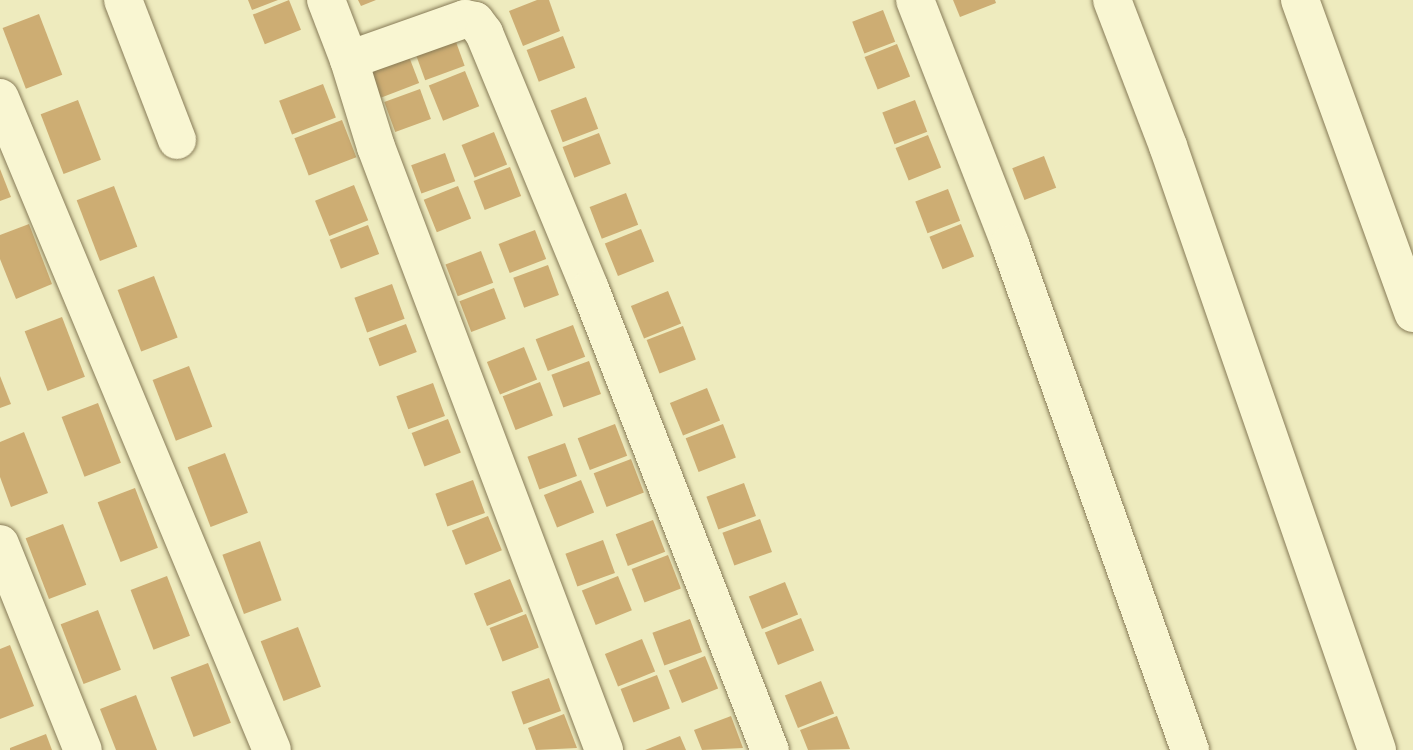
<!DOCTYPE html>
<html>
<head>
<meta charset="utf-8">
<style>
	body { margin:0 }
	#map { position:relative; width:1413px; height:750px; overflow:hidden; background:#eeebbe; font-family:Spectral,serif }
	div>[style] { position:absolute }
	.building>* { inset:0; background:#cdad73; transform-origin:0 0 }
	.roads { filter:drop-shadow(0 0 2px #877b57) drop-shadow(0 0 2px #877b57) }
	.street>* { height:38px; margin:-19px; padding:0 19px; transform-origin:19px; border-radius:19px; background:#f9f6d2 }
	span { translate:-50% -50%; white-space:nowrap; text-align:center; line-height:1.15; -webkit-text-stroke:5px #f6f3ce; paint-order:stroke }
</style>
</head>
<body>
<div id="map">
	<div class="building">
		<div style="clip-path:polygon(248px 0,278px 0,252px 10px)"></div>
		<div style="left:289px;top:0;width:32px;height:39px;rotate:68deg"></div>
		<div style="clip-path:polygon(358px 0,376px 0,361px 6px)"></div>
		<div style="clip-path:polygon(537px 0,549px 0,560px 31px,523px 46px,509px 11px)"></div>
		<div style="clip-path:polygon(953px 0,995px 0,996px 3px,960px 17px)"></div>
		<div style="left:883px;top:10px;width:34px;height:33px;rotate:69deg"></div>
		<div style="left:39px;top:14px;width:65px;height:39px;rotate:69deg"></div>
		<div style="left:452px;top:31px;width:37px;height:42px;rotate:70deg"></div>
		<div style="left:563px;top:36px;width:34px;height:39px;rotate:69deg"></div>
		<div style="left:897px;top:44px;width:35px;height:35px;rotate:68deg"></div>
		<div style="left:408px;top:54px;width:31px;height:41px;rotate:69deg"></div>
		<div style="left:465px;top:71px;width:38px;height:39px;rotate:68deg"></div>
		<div style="left:323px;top:84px;width:36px;height:47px;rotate:69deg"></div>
		<div style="left:420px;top:89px;width:32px;height:38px;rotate:70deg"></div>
		<div style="left:586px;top:97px;width:34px;height:38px;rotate:69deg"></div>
		<div style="left:78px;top:100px;width:64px;height:40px;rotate:69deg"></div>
		<div style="left:915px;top:100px;width:34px;height:35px;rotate:69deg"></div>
		<div style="left:342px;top:120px;width:40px;height:51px;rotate:69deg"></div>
		<div style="left:494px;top:132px;width:35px;height:35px;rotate:68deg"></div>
		<div style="left:599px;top:133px;width:33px;height:39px;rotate:69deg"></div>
		<div style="left:928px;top:135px;width:35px;height:35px;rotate:68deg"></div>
		<div style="left:445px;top:153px;width:30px;height:36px;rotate:70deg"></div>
		<div style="left:1044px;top:156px;width:34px;height:34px;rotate:69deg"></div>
		<div style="left:510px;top:167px;width:31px;height:39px;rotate:69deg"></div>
		<div style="clip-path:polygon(0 169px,11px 197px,0 201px)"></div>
		<div style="left:354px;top:185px;width:38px;height:42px;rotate:68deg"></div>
		<div style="left:114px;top:186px;width:65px;height:40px;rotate:69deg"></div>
		<div style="left:458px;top:186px;width:35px;height:37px;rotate:68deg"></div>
		<div style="left:948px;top:189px;width:34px;height:35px;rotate:69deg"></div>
		<div style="left:626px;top:193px;width:34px;height:39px;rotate:69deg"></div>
		<div style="clip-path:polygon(29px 224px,52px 284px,16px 299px,0 259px,0 235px)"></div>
		<div style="left:961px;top:224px;width:35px;height:34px;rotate:68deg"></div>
		<div style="left:368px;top:225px;width:31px;height:41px;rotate:69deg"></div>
		<div style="left:641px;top:229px;width:35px;height:39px;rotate:68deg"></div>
		<div style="left:535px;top:230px;width:31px;height:39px;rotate:69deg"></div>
		<div style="left:481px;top:251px;width:34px;height:38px;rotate:69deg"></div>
		<div style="left:548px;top:265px;width:32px;height:37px;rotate:70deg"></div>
		<div style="left:154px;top:276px;width:66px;height:39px;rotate:69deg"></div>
		<div style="left:392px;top:284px;width:37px;height:40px;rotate:70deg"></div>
		<div style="left:494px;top:288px;width:33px;height:37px;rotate:69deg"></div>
		<div style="left:668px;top:291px;width:35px;height:40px;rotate:68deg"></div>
		<div style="left:62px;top:317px;width:64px;height:40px;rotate:69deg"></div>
		<div style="left:406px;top:324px;width:30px;height:40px;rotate:69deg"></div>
		<div style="left:573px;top:325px;width:34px;height:40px;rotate:69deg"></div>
		<div style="left:683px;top:326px;width:36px;height:39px;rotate:69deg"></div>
		<div style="left:524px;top:347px;width:35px;height:40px;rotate:68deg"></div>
		<div style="left:589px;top:361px;width:35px;height:40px;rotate:70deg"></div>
		<div style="left:189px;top:366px;width:65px;height:39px;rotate:69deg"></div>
		<div style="clip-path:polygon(0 376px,11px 404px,0 408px)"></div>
		<div style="left:540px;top:382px;width:36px;height:40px;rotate:69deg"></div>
		<div style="left:433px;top:383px;width:35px;height:39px;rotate:70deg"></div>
		<div style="left:707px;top:388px;width:35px;height:40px;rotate:68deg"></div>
		<div style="left:98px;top:403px;width:64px;height:39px;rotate:69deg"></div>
		<div style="left:448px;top:419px;width:36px;height:39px;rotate:69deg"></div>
		<div style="left:615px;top:424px;width:34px;height:40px;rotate:69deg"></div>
		<div style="left:723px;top:424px;width:36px;height:40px;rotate:69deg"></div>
		<div style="clip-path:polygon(24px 432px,48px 493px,11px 507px,0 477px,0 442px)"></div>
		<div style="left:565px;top:443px;width:35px;height:40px;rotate:70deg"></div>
		<div style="left:225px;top:453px;width:64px;height:40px;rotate:69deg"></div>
		<div style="left:631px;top:459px;width:36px;height:40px;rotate:69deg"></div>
		<div style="left:473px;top:480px;width:35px;height:40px;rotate:70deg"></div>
		<div style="left:581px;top:480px;width:35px;height:40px;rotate:68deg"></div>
		<div style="left:744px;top:483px;width:35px;height:40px;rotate:70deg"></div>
		<div style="left:135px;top:488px;width:64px;height:40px;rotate:69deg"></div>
		<div style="left:488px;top:516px;width:37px;height:39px;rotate:68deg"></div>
		<div style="left:760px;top:519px;width:35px;height:40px;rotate:70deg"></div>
		<div style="left:653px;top:520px;width:34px;height:40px;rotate:69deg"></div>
		<div style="left:63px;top:524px;width:65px;height:40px;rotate:69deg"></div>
		<div style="left:603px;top:540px;width:35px;height:40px;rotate:70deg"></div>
		<div style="left:260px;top:541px;width:63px;height:40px;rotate:70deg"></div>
		<div style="left:668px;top:555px;width:36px;height:39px;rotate:69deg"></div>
		<div style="left:167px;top:576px;width:64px;height:39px;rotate:69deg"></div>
		<div style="left:618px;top:576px;width:37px;height:39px;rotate:68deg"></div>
		<div style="left:510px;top:579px;width:35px;height:39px;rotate:68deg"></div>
		<div style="left:785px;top:582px;width:35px;height:39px;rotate:68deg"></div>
		<div style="left:98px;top:610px;width:64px;height:40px;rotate:69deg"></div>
		<div style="left:526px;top:614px;width:36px;height:39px;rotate:69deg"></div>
		<div style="left:801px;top:618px;width:35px;height:39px;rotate:68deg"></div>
		<div style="left:690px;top:619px;width:35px;height:40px;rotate:70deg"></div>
		<div style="left:298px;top:627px;width:64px;height:40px;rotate:69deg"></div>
		<div style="left:642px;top:639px;width:35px;height:40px;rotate:68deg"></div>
		<div style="clip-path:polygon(10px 645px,34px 706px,0 719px,0 649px)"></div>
		<div style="left:705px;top:656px;width:35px;height:39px;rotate:68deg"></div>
		<div style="left:208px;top:663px;width:64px;height:40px;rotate:69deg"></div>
		<div style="left:657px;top:675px;width:36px;height:39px;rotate:69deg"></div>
		<div style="left:549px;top:678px;width:35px;height:40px;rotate:70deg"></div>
		<div style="left:821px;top:681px;width:35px;height:39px;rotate:68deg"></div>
		<div style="clip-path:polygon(136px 695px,157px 750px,116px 750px,100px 709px)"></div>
		<div style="clip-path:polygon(564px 714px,577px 748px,536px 750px,528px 728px)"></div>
		<div style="clip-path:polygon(731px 716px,743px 748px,702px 750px,694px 730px)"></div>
		<div style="clip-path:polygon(837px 716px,850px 749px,808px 750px,800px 730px)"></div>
		<div style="clip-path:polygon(46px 734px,52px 750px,10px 750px,10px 748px)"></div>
		<div style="clip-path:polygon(680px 736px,686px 750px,645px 750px)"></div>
	</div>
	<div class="roads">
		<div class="street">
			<div style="left:123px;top:0;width:150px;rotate:68.9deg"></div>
			<div style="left:326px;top:0;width:64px;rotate:69deg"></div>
			<div style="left:349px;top:60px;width:91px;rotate:72.8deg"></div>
			<div style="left:376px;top:147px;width:645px;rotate:69.29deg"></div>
			<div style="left:915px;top:0;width:262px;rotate:68.7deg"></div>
			<div style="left:1010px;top:244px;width:537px;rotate:70.42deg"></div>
			<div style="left:1112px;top:0;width:156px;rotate:69deg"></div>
			<div style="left:1168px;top:146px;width:639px;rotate:70.91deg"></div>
			<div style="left:1300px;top:0;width:333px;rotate:70.1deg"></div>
			<div style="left:349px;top:60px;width:123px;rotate:-19.5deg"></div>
			<div style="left:465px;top:19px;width:10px;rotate:11deg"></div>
			<div style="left:475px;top:21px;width:15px;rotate:53deg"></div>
			<div style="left:484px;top:33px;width:277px;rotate:67.5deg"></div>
			<div style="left:590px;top:289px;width:495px;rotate:68.7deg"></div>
			<div style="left:0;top:98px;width:706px;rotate:67.36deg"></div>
			<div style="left:0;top:544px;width:222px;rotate:68.1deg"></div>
		</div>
	</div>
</div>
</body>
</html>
